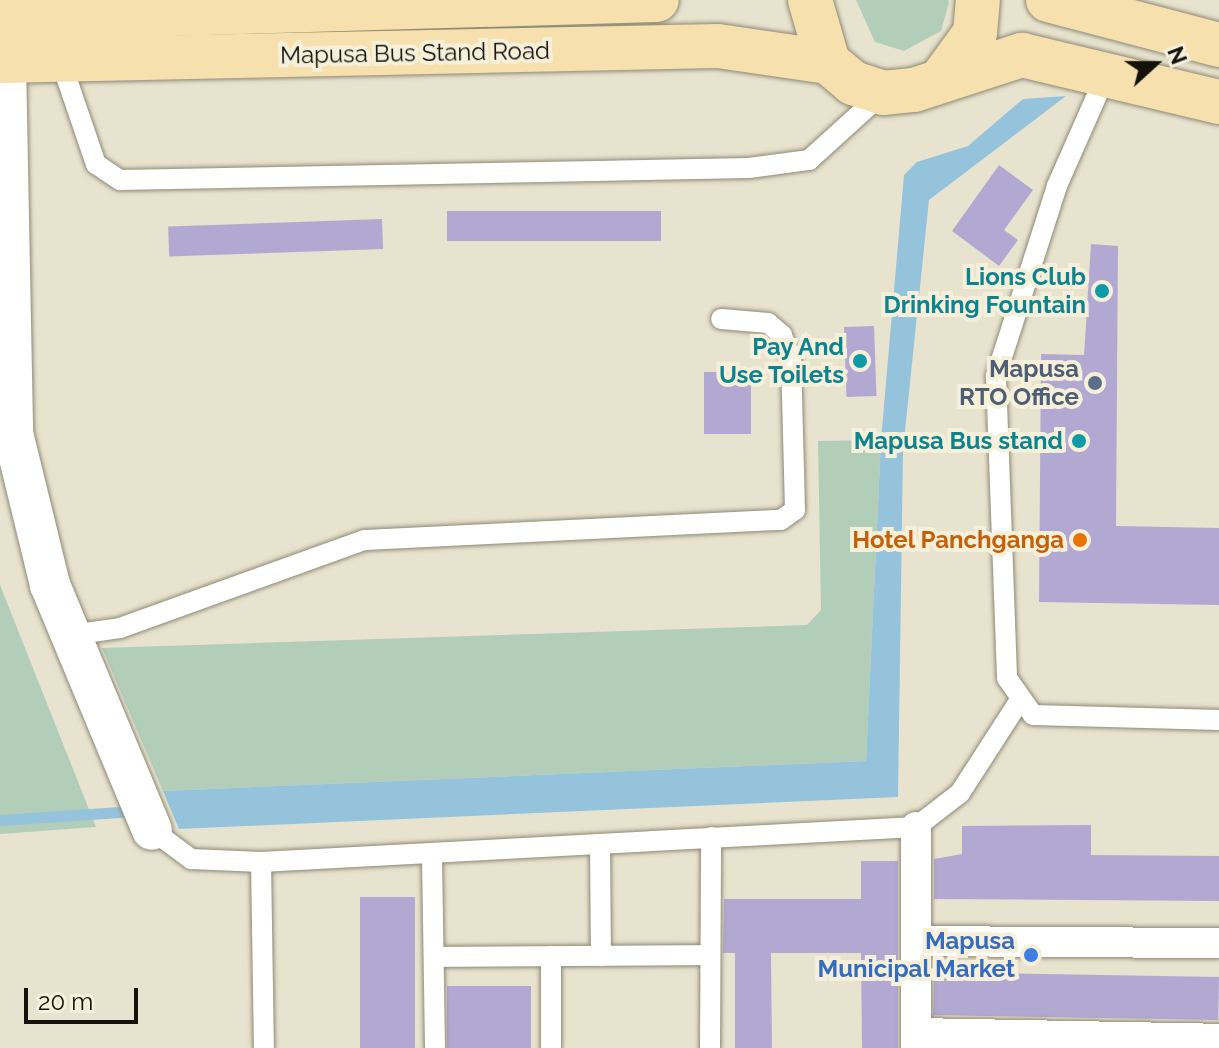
<!DOCTYPE html>
<html>
<head>
<meta charset="utf-8">
<style>
	body { margin:0 }
	#map { position:relative; width:1219px; height:1048px; overflow:hidden; background:#e8e3ce; font-family:Raleway,sans-serif }
	div>[style] { position:absolute }
	.green>* { inset:0; background:#b2ceb9 }
	.water>* { inset:0; background:#95c3dc }
	.stream>* { height:11px; margin:-5.5px; padding:0 5.5px; transform-origin:5.5px; border-radius:5.5px; background:#95c3dc }
	.building>* { inset:0; background:#b2a9d3; transform-origin:0 0 }
	.roads { filter:drop-shadow(0 0 2px #8e8976) drop-shadow(0 0 2px #8e8976) }
	.service>* { height:20px; margin:-10px; padding:0 10px; transform-origin:10px; border-radius:10px; background:#fff }
	.pedestrian>* { height:30px; margin:-15px; padding:0 15px; transform-origin:15px; border-radius:15px; background:#fff }
	.minor>* { height:40px; margin:-20px; padding:0 20px; transform-origin:20px; border-radius:20px; background:#fff }
	.primary>* { height:44px; margin:-22px; padding:0 22px; transform-origin:22px; border-radius:22px; background:#f5e0ae }
	.dots>* { width:22px; height:22px; translate:-50% -50%; box-sizing:border-box; border:4px solid #f6f0db; border-radius:50% }
	span { translate:-50% -50%; white-space:nowrap; text-align:center; line-height:1.15; -webkit-text-stroke:8px #f6f0db; paint-order:stroke }
	.street-label { font-size:24px; color:#14120b }
	.culture-label { font-size:24px; color:#0d838f; font-weight:700 }
	.right { translate:-100% -50%; text-align:right }
	.service-label { font-size:24px; color:#4e5e75; font-weight:700 }
	.food-label { font-size:24px; color:#c56008; font-weight:700 }
	.shop-label { font-size:24px; color:#366cbe; font-weight:700 }
	.north { position:absolute; left:1115px; top:24px; width:80px; height:80px; -webkit-text-stroke:6px #f6f0db; paint-order:stroke; rotate:69deg; font-size:22px; font-weight:700; line-height:32px; text-align:center; color:#14120b }
	.north::after { content:''; display:block; margin:auto; width:28px; height:36px; background:#14120b; clip-path:polygon(50% 0,100% 100%,50% 72%,0 100%) }
	.scale { position:absolute; left:24px; top:988px; width:114px; height:36px; box-sizing:border-box; border:4px solid #14120b; border-top:0; padding-left:10px; font-size:24px; line-height:28px; white-space:nowrap; color:#14120b; -webkit-text-stroke:6px #f6f0db; paint-order:stroke }
</style>
</head>
<body>
<div id="map">
	<div class="green">
		<div style="clip-path:polygon(856px 0,948px 0,949px 3px,941px 31px,904px 51px,875px 42px)"></div>
		<div style="clip-path:polygon(881px 440px,866px 761px,163px 791px,102px 648px,807px 625px,821px 610px,818px 441px)"></div>
		<div style="clip-path:polygon(0 585px,96px 827px,0 834px)"></div>
	</div>
	<div class="water">
		<div style="clip-path:polygon(1066px 96px,929px 200px,903px 450px,898px 797px,179px 829px,163px 791px,866px 761px,881px 440px,904px 175px,917px 162px,968px 146px,1023px 99px)"></div>
	</div>
	<div class="stream">
		<div style="left:0;top:820px;width:135px;rotate:-3.8deg"></div>
	</div>
	<div class="building">
		<div style="clip-path:polygon(999px 165px,1033px 190px,1004px 230px,1018px 240px,999px 266px,952px 231px)"></div>
		<div style="left:661px;top:211px;width:30px;height:214px;rotate:90deg"></div>
		<div style="left:382px;top:219px;width:30px;height:214px;rotate:88deg"></div>
		<div style="clip-path:polygon(1091px 244px,1118px 246px,1116px 526px,1219px 528px,1219px 605px,1039px 602px,1041px 354px,1084px 355px)"></div>
		<div style="left:874px;top:326px;width:70px;height:30px;rotate:88deg"></div>
		<div style="left:704px;top:372px;width:47px;height:62px"></div>
		<div style="clip-path:polygon(1091px 825px,1091px 855px,1219px 856px,1219px 901px,934px 899px,934px 859px,962px 854px,962px 826px)"></div>
		<div style="clip-path:polygon(861px 861px,898px 861px,898px 1048px,862px 1048px,861px 953px,771px 953px,772px 1048px,735px 1048px,735px 953px,723px 953px,724px 899px,861px 899px)"></div>
		<div style="left:360px;top:897px;width:55px;height:151px"></div>
		<div style="left:934px;top:972px;width:285px;height:43px;rotate:1deg"></div>
		<div style="left:447px;top:986px;width:84px;height:62px"></div>
	</div>
	<div class="roads">
		<div class="service">
			<div style="left:61px;top:62px;width:108px;rotate:71.1deg"></div>
			<div style="left:96px;top:164px;width:29px;rotate:34deg"></div>
			<div style="left:120px;top:180px;width:629px;rotate:-1.09deg"></div>
			<div style="left:749px;top:168px;width:61px;rotate:-7.6deg"></div>
			<div style="left:809px;top:160px;width:100px;rotate:-42.2deg"></div>
			<div style="left:1105px;top:77px;width:119px;rotate:113.8deg"></div>
			<div style="left:1057px;top:186px;width:200px;rotate:107.8deg"></div>
			<div style="left:996px;top:376px;width:302px;rotate:87.9deg"></div>
			<div style="left:1007px;top:678px;width:45px;rotate:54.9deg"></div>
			<div style="left:1033px;top:715px;width:186px;rotate:1.5deg"></div>
			<div style="left:71px;top:635px;width:49px;rotate:-8.1deg"></div>
			<div style="left:120px;top:628px;width:260px;rotate:-19.8deg"></div>
			<div style="left:365px;top:540px;width:416px;rotate:-2.8deg"></div>
			<div style="left:781px;top:520px;width:17px;rotate:-36deg"></div>
			<div style="left:795px;top:510px;width:151px;rotate:-91.5deg"></div>
			<div style="left:791px;top:359px;width:26px;rotate:-111deg"></div>
			<div style="left:782px;top:335px;width:18px;rotate:-139deg"></div>
			<div style="left:768px;top:323px;width:47px;rotate:-175.1deg"></div>
			<div style="left:152px;top:830px;width:49px;rotate:36.6deg"></div>
			<div style="left:191px;top:859px;width:70px;rotate:2.5deg"></div>
			<div style="left:261px;top:862px;width:656px;rotate:-3.06deg"></div>
			<div style="left:916px;top:827px;width:56px;rotate:-37.7deg"></div>
			<div style="left:960px;top:793px;width:107px;rotate:-57.2deg"></div>
			<div style="left:600px;top:846px;width:110px;rotate:89.5deg"></div>
			<div style="left:432px;top:857px;width:191px;rotate:89.1deg"></div>
			<div style="left:261px;top:862px;width:186px;rotate:89.1deg"></div>
			<div style="left:435px;top:957px;width:275px;rotate:-0.4deg"></div>
			<div style="left:551px;top:1048px;width:92px;rotate:-90deg"></div>
			<div style="left:710px;top:1048px;width:211px;rotate:-89.7deg"></div>
		</div>
		<div class="pedestrian">
			<div style="left:917px;top:941px;width:302px;rotate:0.4deg"></div>
			<div style="left:916px;top:1033px;width:303px;rotate:1.1deg"></div>
			<div style="left:916px;top:1048px;width:221px;rotate:-90deg"></div>
		</div>
		<div class="minor">
			<div style="left:6px;top:61px;width:372px;rotate:88.9deg"></div>
			<div style="left:13px;top:433px;width:156px;rotate:76.3deg"></div>
			<div style="left:50px;top:585px;width:265px;rotate:67.4deg"></div>
		</div>
		<div class="primary">
			<div style="left:810px;top:0;width:65px;rotate:73.8deg"></div>
			<div style="left:828px;top:62px;width:33px;rotate:40deg"></div>
			<div style="left:853px;top:83px;width:32px;rotate:18deg"></div>
			<div style="left:883px;top:93px;width:31px;rotate:-6deg"></div>
			<div style="left:914px;top:90px;width:114px;rotate:-18deg"></div>
			<div style="left:1022px;top:55px;width:203px;rotate:13.4deg"></div>
			<div style="left:1048px;top:0;width:177px;rotate:14.7deg"></div>
			<div style="left:0;top:19px;width:657px;rotate:-1.66deg"></div>
			<div style="left:0;top:61px;width:718px;rotate:-1.2deg"></div>
			<div style="left:718px;top:46px;width:111px;rotate:8.3deg"></div>
			<div style="left:943px;top:77px;width:54px;rotate:-54deg"></div>
			<div style="left:975px;top:33px;width:33px;rotate:-85deg"></div>
		</div>
	</div>
	<div class="dots">
		<div style="left:1102px;top:291px;background:#0f9aa8"></div>
		<div style="left:860px;top:361px;background:#0f9aa8"></div>
		<div style="left:1095px;top:383px;background:#5c6f8a"></div>
		<div style="left:1079px;top:441px;background:#0f9aa8"></div>
		<div style="left:1080px;top:540px;background:#e8710a"></div>
		<div style="left:1031px;top:955px;background:#3f7fe0"></div>
	</div>
	<div class="street-label">
		<span style="left:415px;top:53px;rotate:-1deg">Mapusa Bus Stand Road</span>
	</div>
	<div class="culture-label">
		<span class="right" style="left:1086px;top:291px">Lions Club<br>Drinking Fountain</span>
		<span class="right" style="left:844px;top:361px">Pay And<br>Use Toilets</span>
		<span class="right" style="left:1063px;top:441px">Mapusa Bus stand</span>
	</div>
	<div class="service-label">
		<span class="right" style="left:1079px;top:383px">Mapusa<br>RTO Office</span>
	</div>
	<div class="food-label">
		<span class="right" style="left:1064px;top:540px">Hotel Panchganga</span>
	</div>
	<div class="shop-label">
		<span class="right" style="left:1015px;top:955px">Mapusa<br>Municipal Market</span>
	</div>
	<div class="north">N</div>
	<div class="scale">20 m</div>
</div>
</body>
</html>
